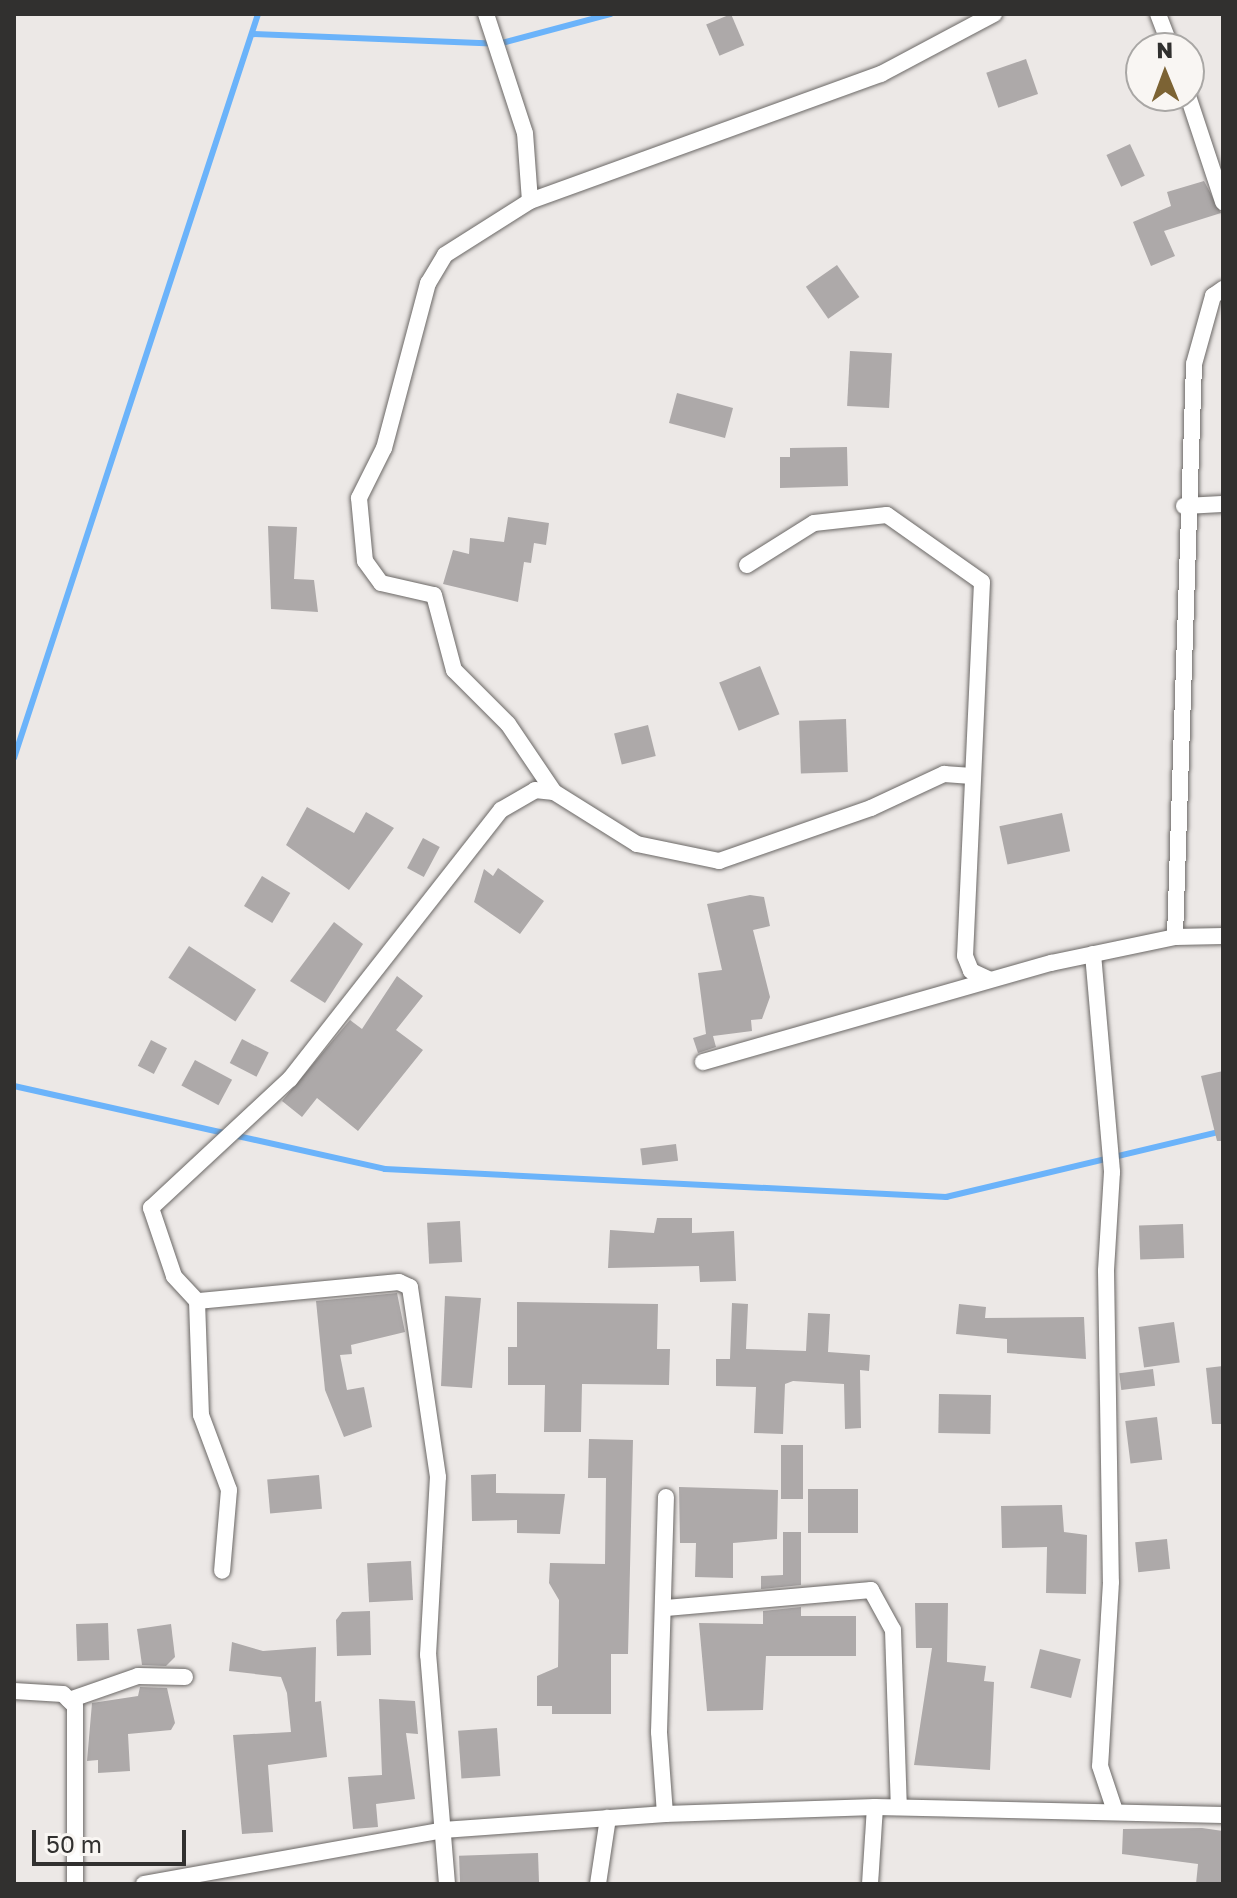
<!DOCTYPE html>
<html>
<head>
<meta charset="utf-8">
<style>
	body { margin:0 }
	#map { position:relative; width:1237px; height:1898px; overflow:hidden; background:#ece8e6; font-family:"Golos Text",sans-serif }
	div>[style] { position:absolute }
	.stream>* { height:6px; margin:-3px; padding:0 3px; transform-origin:3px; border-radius:3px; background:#6bb3fa }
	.building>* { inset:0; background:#ada9a9; transform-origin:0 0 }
	.roads { filter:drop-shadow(0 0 2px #6b6866) drop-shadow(0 0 2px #6b6866) }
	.street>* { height:16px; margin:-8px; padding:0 8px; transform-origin:8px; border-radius:8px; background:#fff }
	span { translate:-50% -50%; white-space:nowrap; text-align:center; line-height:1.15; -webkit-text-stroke:6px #f9f6f3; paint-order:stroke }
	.frame { position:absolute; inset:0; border:16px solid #31302f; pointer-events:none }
	.north { position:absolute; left:1125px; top:32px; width:80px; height:80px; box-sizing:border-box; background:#f9f6f3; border:2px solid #a9a7a5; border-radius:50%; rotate:359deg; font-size:22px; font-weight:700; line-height:32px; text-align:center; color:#31302f }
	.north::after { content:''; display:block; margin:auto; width:28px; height:36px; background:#7c6334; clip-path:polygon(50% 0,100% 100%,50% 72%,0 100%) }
	.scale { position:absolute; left:32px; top:1830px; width:154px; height:36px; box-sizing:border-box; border:4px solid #31302f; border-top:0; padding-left:10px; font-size:24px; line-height:28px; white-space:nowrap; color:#31302f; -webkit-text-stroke:6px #f9f6f3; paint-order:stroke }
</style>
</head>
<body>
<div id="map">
	<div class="stream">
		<div style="left:252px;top:34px;width:246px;rotate:2.3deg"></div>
		<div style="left:498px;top:44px;width:117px;rotate:-14.9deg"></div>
		<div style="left:14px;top:758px;width:783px;rotate:-71.84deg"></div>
		<div style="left:14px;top:1086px;width:380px;rotate:12.6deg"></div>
		<div style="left:385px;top:1169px;width:562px;rotate:2.86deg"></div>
		<div style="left:946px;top:1197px;width:285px;rotate:-13.4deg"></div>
	</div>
	<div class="building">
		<div style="left:731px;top:14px;width:34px;height:27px;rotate:67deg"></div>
		<div style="left:1026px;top:59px;width:37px;height:42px;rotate:71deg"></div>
		<div style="left:1130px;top:144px;width:35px;height:26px;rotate:65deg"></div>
		<div style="clip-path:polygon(1204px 181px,1221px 213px,1164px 231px,1175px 256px,1151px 266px,1133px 222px,1171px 206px,1167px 192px)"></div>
		<div style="left:837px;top:265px;width:39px;height:38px;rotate:55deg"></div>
		<div style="left:850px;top:351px;width:42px;height:55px;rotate:3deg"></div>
		<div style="left:677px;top:393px;width:58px;height:31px;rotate:15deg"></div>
		<div style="clip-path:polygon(847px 447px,848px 486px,780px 488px,780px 457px,790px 457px,790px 448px)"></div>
		<div style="clip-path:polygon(508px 517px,549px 523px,546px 545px,534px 543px,531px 563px,524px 562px,518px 602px,443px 584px,453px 550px,469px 554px,470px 538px,504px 542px)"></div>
		<div style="clip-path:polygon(268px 526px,297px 527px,294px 579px,314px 580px,318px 612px,271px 609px)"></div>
		<div style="left:760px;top:666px;width:52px;height:44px;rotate:68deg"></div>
		<div style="left:846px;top:719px;width:53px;height:47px;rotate:88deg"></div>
		<div style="left:648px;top:725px;width:32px;height:35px;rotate:76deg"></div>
		<div style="clip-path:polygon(307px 807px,354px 833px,366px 812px,394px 828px,349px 890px,286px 845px)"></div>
		<div style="left:1062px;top:813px;width:39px;height:64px;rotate:78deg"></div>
		<div style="left:423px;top:838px;width:19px;height:34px;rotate:28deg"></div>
		<div style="clip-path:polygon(498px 868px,544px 901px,520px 934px,474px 902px,484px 869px,493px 876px)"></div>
		<div style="left:262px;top:876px;width:33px;height:35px;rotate:31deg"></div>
		<div style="clip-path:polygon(750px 895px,764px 897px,770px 926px,753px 930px,770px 997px,762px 1019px,751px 1020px,752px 1031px,713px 1036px,716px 1047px,698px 1053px,693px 1038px,706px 1034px,698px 973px,722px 970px,707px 904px)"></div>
		<div style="clip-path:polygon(334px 922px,363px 944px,325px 1003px,290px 981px)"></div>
		<div style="left:189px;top:946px;width:80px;height:38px;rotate:33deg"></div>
		<div style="clip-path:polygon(397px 976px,423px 996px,396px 1030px,423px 1050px,358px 1131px,317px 1098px,302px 1117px,282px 1101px,350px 1020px,362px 1029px)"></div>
		<div style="left:242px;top:1039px;width:30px;height:27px;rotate:27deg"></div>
		<div style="left:151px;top:1040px;width:18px;height:29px;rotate:27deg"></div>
		<div style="left:195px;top:1060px;width:42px;height:29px;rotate:28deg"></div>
		<div style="clip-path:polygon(1223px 1071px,1223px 1141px,1217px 1141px,1201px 1076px)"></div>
		<div style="left:676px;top:1144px;width:17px;height:36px;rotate:83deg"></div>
		<div style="clip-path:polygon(657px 1218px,692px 1218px,692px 1233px,734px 1231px,736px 1281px,700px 1282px,699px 1266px,608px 1268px,610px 1230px,654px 1233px)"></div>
		<div style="left:460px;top:1221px;width:41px;height:33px;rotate:87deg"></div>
		<div style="left:1183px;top:1224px;width:34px;height:44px;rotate:88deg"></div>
		<div style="clip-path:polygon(397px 1293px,405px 1332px,351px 1345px,352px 1354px,340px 1355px,347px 1390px,364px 1387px,372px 1427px,344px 1437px,325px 1390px,316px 1301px)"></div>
		<div style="clip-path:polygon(445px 1296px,481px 1298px,472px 1388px,441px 1386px)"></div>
		<div style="clip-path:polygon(517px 1302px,658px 1304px,657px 1349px,670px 1349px,669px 1385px,582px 1384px,581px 1432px,544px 1432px,545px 1385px,508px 1385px,508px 1347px,517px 1347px)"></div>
		<div style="clip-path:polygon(732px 1303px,748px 1304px,746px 1349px,806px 1351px,808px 1313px,830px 1314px,828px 1352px,870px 1355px,869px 1371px,860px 1370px,861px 1428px,845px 1429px,844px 1384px,793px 1381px,785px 1384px,783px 1434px,754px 1433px,756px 1387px,716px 1386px,716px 1359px,730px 1359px)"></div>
		<div style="clip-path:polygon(959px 1304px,986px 1307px,985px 1318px,1084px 1317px,1086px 1359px,1007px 1353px,1007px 1339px,956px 1334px)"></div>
		<div style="left:1174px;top:1322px;width:41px;height:36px;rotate:82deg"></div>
		<div style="clip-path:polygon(1223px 1366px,1223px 1424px,1212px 1424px,1206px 1368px)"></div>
		<div style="left:1153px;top:1369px;width:17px;height:34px;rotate:83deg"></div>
		<div style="left:939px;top:1394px;width:52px;height:39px;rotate:1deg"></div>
		<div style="left:1157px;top:1417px;width:43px;height:32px;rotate:83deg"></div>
		<div style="clip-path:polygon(589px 1439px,633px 1440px,628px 1654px,611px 1654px,611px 1714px,552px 1714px,552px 1706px,537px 1706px,537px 1676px,558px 1667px,559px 1600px,549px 1583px,550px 1563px,605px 1564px,606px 1478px,588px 1478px)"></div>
		<div style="left:781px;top:1445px;width:22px;height:54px"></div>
		<div style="clip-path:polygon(496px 1474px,496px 1493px,565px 1494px,560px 1534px,517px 1533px,517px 1520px,472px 1521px,471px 1475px)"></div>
		<div style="left:319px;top:1475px;width:34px;height:52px;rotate:85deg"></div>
		<div style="clip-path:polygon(679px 1487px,778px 1490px,777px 1539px,733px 1543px,733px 1578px,695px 1577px,696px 1543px,680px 1543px)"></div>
		<div style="left:858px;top:1489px;width:44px;height:50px;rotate:90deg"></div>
		<div style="clip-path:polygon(1062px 1505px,1064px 1532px,1087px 1535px,1086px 1594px,1046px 1593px,1047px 1547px,1002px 1548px,1001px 1506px)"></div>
		<div style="clip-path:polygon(783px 1532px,801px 1532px,801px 1585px,761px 1589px,761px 1576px,783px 1575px)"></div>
		<div style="left:1167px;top:1539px;width:30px;height:32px;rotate:84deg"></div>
		<div style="left:411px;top:1561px;width:39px;height:44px;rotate:87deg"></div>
		<div style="clip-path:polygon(915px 1603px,948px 1603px,947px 1662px,986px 1666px,984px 1681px,994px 1682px,990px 1770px,914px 1765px,932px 1648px,916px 1648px)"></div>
		<div style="clip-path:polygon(801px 1607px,801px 1616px,856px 1616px,856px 1656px,766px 1656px,763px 1710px,707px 1711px,699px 1623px,763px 1624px,763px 1611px)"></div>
		<div style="clip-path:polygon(370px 1611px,371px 1655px,337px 1656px,336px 1620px,342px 1612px)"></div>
		<div style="left:108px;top:1623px;width:37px;height:32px;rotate:88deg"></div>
		<div style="clip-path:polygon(171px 1624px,175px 1657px,166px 1666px,142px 1665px,137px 1629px)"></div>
		<div style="clip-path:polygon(232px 1642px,263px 1651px,316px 1647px,315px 1702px,321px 1701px,327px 1757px,268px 1765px,273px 1832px,242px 1834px,233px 1735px,291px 1732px,287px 1693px,281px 1677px,229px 1671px)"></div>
		<div style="left:1040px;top:1649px;width:42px;height:40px;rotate:14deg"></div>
		<div style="clip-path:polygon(140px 1687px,167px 1688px,175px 1723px,171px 1730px,128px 1734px,130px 1771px,98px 1773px,98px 1760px,87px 1761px,92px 1703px,138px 1696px)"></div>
		<div style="clip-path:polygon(379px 1699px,415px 1701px,418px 1734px,406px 1733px,415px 1799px,376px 1804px,378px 1827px,353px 1829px,348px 1777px,382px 1775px)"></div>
		<div style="left:497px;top:1728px;width:48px;height:39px;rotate:86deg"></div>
		<div style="clip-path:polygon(1202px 1828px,1223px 1831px,1223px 1884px,1196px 1884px,1198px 1864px,1122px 1854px,1123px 1829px)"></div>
		<div style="left:538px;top:1853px;width:31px;height:79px;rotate:88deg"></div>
	</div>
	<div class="roads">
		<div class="street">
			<div style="left:486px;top:14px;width:125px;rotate:71.9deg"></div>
			<div style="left:525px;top:133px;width:68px;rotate:85.8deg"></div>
			<div style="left:530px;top:201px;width:101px;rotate:147.6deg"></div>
			<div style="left:445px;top:255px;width:33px;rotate:121deg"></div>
			<div style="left:428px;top:283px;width:171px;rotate:104.9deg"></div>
			<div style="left:384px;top:448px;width:56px;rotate:116.6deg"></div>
			<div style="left:359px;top:498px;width:63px;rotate:84.6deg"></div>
			<div style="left:365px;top:561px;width:27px;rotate:54deg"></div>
			<div style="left:381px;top:583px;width:54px;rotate:12.8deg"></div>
			<div style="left:434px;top:595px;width:78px;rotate:75.1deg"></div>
			<div style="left:454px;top:670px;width:76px;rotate:45deg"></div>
			<div style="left:508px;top:724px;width:82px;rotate:55.9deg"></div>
			<div style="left:554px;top:792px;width:98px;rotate:32.1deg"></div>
			<div style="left:637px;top:844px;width:84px;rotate:11.7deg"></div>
			<div style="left:719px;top:861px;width:161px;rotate:-19.2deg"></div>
			<div style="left:871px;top:808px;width:81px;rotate:-25deg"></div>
			<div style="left:944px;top:774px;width:28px;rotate:4deg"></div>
			<div style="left:1158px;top:14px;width:36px;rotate:69deg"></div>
			<div style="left:1188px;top:96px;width:112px;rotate:71.7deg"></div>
			<div style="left:530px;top:201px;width:373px;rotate:-19.9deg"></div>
			<div style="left:881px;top:74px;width:128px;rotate:-28deg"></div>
			<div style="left:1184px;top:506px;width:39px;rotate:-3deg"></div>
			<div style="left:747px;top:565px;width:79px;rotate:-32.1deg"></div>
			<div style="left:814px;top:523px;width:73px;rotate:-6.3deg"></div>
			<div style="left:887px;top:515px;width:116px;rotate:35.2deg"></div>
			<div style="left:982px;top:582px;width:374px;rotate:92.6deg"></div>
			<div style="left:965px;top:956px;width:16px;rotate:68deg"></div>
			<div style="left:971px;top:971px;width:19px;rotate:25deg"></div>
			<div style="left:1175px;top:937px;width:573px;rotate:-88.1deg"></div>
			<div style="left:1194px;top:364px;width:71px;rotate:-74.4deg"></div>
			<div style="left:1213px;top:296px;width:12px;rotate:-35deg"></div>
			<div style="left:1093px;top:954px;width:219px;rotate:85deg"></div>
			<div style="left:1112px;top:1172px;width:99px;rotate:93.5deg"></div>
			<div style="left:1106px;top:1271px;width:311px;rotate:89.1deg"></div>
			<div style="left:1111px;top:1582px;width:184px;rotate:93.4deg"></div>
			<div style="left:1100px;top:1766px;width:47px;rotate:71.6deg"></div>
			<div style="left:703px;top:1062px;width:362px;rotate:-15.9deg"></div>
			<div style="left:1051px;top:963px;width:127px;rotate:-11.8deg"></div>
			<div style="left:1175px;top:937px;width:48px;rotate:-1.2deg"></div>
			<div style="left:197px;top:1301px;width:114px;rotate:88deg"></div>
			<div style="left:201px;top:1415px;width:80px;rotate:69.5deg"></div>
			<div style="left:229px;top:1490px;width:81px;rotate:94.9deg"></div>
			<div style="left:666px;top:1608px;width:206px;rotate:-5deg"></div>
			<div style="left:871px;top:1590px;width:46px;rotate:61.2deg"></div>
			<div style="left:893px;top:1630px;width:177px;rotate:88.1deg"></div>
			<div style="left:14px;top:1691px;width:49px;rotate:3.5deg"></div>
			<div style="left:63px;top:1694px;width:17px;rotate:45deg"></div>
			<div style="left:75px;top:1706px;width:178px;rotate:90deg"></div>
			<div style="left:69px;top:1700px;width:73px;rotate:-19.2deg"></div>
			<div style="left:138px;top:1676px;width:47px;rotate:1.2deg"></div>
			<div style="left:665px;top:1814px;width:82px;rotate:-94.2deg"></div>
			<div style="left:659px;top:1732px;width:235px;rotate:-88.3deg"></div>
			<div style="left:144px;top:1884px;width:304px;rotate:-10.2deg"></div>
			<div style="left:443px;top:1830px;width:223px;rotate:-4.1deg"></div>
			<div style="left:665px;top:1814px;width:210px;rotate:-1.9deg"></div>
			<div style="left:875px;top:1807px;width:348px;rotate:1.3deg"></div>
			<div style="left:447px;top:1884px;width:230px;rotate:-94.7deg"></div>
			<div style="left:428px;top:1655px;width:178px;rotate:-86.8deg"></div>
			<div style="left:438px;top:1477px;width:192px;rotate:-98.4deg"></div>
			<div style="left:410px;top:1287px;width:12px;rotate:-156deg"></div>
			<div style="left:399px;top:1282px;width:203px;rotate:174.6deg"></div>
			<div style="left:197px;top:1301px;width:34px;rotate:-133deg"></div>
			<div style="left:174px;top:1276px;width:72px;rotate:-108.7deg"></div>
			<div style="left:151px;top:1208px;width:190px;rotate:-42.9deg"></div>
			<div style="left:290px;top:1079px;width:342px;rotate:-51.9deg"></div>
			<div style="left:501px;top:810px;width:39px;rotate:-30deg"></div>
			<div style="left:535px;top:790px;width:19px;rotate:6deg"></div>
			<div style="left:598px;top:1884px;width:67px;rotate:-81.4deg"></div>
			<div style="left:870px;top:1884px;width:77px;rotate:-86.3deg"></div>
		</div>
	</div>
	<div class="frame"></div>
	<div class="north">N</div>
	<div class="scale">50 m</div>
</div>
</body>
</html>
